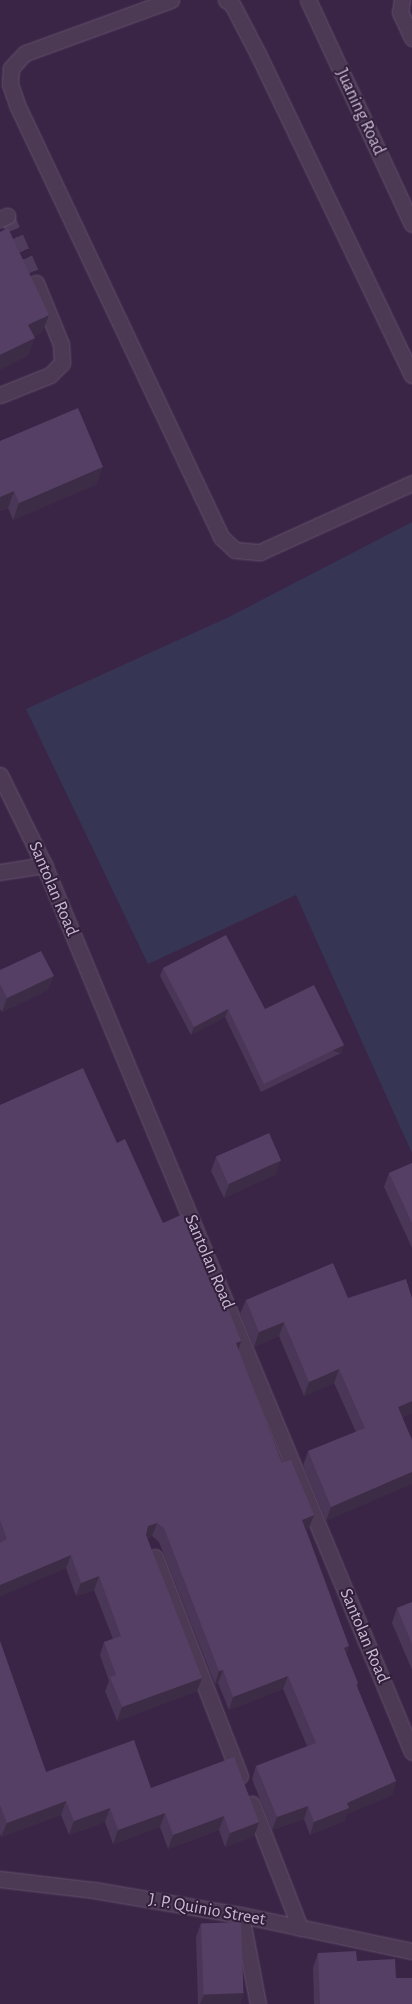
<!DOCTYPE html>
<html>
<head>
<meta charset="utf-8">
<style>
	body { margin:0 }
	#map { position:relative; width:412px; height:2004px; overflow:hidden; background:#3a2546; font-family:"Alegreya Sans",sans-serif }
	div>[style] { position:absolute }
	.green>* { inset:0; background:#363654 }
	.minor-tunnel>* { height:15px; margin-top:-7.5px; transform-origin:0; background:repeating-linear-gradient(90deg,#4f3b5b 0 15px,transparent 0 23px) }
	.roads { filter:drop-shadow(0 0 1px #64526d) drop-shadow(0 0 1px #64526d) }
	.minor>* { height:15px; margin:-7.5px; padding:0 7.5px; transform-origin:7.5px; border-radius:7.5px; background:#4c3a55 }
	.wall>* { inset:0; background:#4a3656 }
	.shaded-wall>* { inset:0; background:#3c2c46; transform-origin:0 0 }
	.building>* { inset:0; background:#563f64; transform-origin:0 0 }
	span { translate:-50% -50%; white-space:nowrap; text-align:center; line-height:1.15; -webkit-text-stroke:4px #311e3b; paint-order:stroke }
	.street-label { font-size:18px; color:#c7b8cf }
</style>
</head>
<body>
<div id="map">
	<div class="green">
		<div style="clip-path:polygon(412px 522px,412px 1153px,296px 895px,148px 964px,26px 709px,229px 617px)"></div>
	</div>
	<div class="minor-tunnel">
		<div style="left:7px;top:216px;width:73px;rotate:66.6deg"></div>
	</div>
	<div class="roads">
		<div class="minor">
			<div style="left:171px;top:0;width:155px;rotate:160deg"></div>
			<div style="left:25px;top:53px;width:21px;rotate:133deg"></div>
			<div style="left:11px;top:68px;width:16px;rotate:94deg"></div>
			<div style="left:10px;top:84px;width:24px;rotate:71deg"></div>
			<div style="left:18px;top:107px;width:476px;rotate:64.7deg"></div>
			<div style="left:221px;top:537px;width:19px;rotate:43deg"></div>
			<div style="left:235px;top:550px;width:25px;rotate:5deg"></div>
			<div style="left:260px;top:552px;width:167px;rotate:-24.4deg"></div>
			<div style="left:226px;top:0;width:7px;rotate:34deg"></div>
			<div style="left:232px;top:4px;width:56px;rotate:62.5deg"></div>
			<div style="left:258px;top:54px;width:356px;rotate:64.4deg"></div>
			<div style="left:308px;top:0;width:247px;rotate:65.1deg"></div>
			<div style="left:402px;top:0;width:12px;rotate:99deg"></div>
			<div style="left:400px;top:12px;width:29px;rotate:65deg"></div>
			<div style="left:0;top:219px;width:8px;rotate:-23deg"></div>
			<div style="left:0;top:395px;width:54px;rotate:-21.8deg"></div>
			<div style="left:50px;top:375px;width:17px;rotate:-45deg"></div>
			<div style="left:62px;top:363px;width:19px;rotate:-93deg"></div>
			<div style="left:61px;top:344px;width:66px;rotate:-112.3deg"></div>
			<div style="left:0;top:775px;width:100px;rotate:63.9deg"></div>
			<div style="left:44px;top:865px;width:960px;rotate:67.47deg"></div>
			<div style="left:0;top:872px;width:45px;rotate:-9deg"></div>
			<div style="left:155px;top:1557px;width:235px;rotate:68.8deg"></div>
			<div style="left:252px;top:1804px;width:133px;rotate:68.8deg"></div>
			<div style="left:0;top:1879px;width:95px;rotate:6.7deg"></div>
			<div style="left:94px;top:1890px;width:149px;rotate:9.7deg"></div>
			<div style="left:241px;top:1915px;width:175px;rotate:11.9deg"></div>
			<div style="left:241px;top:1915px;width:91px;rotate:79.2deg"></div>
		</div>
	</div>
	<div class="wall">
		<div style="clip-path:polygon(0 441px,97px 484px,13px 520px,8px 508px,0 511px)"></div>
		<div style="clip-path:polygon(163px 968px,265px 1009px,344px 1045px,341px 1053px,261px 1092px,225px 1017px,191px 1035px,160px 976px)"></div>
		<div style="clip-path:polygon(0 970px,48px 990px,2px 1012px,0 1009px)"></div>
		<div style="clip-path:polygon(0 1105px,117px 1143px,163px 1223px,241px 1341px,238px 1349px,282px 1463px,309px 1528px,306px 1529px,349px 1646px,346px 1655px,358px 1683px,357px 1687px,396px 1781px,392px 1795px,347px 1814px,344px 1821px,310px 1835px,304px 1819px,272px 1830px,252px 1779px,256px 1766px,307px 1746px,283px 1689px,229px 1710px,218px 1683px,215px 1684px,159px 1542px,152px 1536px,147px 1538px,197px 1691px,117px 1721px,105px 1691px,109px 1681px,100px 1655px,104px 1642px,113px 1639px,94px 1590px,76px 1596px,66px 1568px,0 1596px)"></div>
		<div style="clip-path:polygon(216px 1157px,276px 1174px,224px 1198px,211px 1171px)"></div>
		<div style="clip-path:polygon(412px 1163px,412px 1248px,384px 1187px,389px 1173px)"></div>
		<div style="clip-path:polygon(348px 1298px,412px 1298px,412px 1413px,403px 1417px,326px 1521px,303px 1466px,308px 1451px,356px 1432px,334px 1383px,304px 1396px,279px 1336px,254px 1347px,240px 1314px,246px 1300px)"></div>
		<div style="clip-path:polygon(412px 1602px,412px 1670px,392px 1623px,397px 1608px)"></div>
		<div style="clip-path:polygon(0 1641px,46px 1772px,151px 1788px,259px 1822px,254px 1836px,225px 1847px,219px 1830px,168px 1849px,160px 1827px,113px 1844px,105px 1822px,69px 1835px,61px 1815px,1px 1837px,0 1833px)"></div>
		<div style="clip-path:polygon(201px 1923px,244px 1993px,240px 2004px,198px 2004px,196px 1937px)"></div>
		<div style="clip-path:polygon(318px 1953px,357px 1961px,396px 1978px,412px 2004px,314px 2004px,313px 1967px)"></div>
	</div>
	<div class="shaded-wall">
		<div style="clip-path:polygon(49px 315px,42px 333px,22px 342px,28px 325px)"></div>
		<div style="clip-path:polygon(35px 338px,28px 356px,0 370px,0 355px)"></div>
		<div style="clip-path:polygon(103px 467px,97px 484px,13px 520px,19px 503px)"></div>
		<div style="clip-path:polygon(14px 491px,8px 508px,0 511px,0 497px)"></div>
		<div style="clip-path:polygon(54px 976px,48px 990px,2px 1012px,7px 998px)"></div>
		<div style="clip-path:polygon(228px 1009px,225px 1017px,191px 1035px,194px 1027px)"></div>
		<div style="left:344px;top:1045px;width:9px;height:89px;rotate:111deg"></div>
		<div style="clip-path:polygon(281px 1160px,276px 1174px,224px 1198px,229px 1184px)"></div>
		<div style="clip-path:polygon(284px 1322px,279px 1336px,254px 1347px,259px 1332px)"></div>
		<div style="clip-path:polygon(241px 1341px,237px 1354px,236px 1343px)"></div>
		<div style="clip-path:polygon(339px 1369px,334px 1383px,304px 1396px,309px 1382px)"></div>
		<div style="clip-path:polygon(412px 1401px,412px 1413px,393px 1421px,398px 1407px)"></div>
		<div style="clip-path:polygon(412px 1472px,412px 1484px,326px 1521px,331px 1507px)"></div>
		<div style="clip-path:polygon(314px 1515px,309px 1528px,297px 1533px,302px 1520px)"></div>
		<div style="clip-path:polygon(157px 1523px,152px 1536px,143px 1539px,148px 1526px)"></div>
		<div style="clip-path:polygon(71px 1555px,66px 1568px,0 1596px,0 1585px)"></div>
		<div style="clip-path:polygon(99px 1576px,94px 1590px,76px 1596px,81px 1583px)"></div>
		<div style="clip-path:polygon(349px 1646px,345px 1659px,344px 1648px)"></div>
		<div style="clip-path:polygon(223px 1670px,218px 1683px,215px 1684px,219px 1671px)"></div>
		<div style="clip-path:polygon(288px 1676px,283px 1689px,229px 1710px,233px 1697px)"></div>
		<div style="clip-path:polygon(202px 1678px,197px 1691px,117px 1721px,122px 1707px)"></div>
		<div style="clip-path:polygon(396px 1781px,392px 1795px,347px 1814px,344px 1821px,310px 1835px,314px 1822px,347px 1803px)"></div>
		<div style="clip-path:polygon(66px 1801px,61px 1815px,1px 1837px,7px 1823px)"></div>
		<div style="clip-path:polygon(308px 1806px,304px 1819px,272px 1830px,277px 1817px)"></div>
		<div style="clip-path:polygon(110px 1808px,105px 1822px,69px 1835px,74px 1821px)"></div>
		<div style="clip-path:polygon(165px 1813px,160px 1827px,113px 1844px,118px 1830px)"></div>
		<div style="clip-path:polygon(224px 1816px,219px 1830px,168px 1849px,173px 1835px)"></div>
		<div style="clip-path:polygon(259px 1822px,254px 1836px,225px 1847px,230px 1833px)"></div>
		<div style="clip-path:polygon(244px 1993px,240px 2004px,200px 2004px,204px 1995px)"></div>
	</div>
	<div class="building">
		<div style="clip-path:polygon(8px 228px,49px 315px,28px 325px,35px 338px,0 355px,0 232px)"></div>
		<div style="clip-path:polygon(78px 408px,103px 467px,19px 503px,14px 491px,0 497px,0 441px)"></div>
		<div style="clip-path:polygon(226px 935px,265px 1009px,314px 985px,344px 1045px,264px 1084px,228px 1009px,194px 1027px,163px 968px)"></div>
		<div style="clip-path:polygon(41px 951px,54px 976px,7px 998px,0 984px,0 970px)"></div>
		<div style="clip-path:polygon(83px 1068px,117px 1143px,125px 1139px,163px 1223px,183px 1214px,222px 1310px,228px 1308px,241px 1341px,236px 1343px,282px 1463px,291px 1460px,314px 1515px,302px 1520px,349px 1646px,344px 1648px,358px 1683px,356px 1684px,396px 1781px,347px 1803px,349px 1808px,314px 1822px,308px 1806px,277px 1817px,256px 1766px,316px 1743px,288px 1676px,233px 1697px,223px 1670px,219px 1671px,164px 1528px,157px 1523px,148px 1526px,146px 1535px,202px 1678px,122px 1707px,110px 1677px,116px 1675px,104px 1642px,121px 1636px,99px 1576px,81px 1583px,71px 1555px,0 1585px,0 1543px,7px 1539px,0 1520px,0 1105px)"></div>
		<div style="left:269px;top:1133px;width:30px;height:58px;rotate:66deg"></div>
		<div style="clip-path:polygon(412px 1163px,412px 1223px,389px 1173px)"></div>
		<div style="clip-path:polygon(333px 1263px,348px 1298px,406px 1279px,412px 1298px,412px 1401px,398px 1407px,412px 1440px,412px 1472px,331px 1507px,308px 1451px,365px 1428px,339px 1369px,309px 1382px,284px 1322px,259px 1332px,246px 1300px)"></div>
		<div style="clip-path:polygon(412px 1602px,412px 1644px,397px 1608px)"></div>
		<div style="clip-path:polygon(0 1641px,46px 1772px,134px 1740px,151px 1788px,234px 1757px,259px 1822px,230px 1833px,224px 1816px,173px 1835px,165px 1813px,118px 1830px,110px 1808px,74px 1821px,66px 1801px,7px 1823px,0 1805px)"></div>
		<div style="left:241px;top:1922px;width:71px;height:40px;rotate:88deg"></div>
		<div style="clip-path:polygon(356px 1951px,357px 1961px,395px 1959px,396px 1978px,412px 1978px,412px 2004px,320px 2004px,318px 1953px)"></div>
	</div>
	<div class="street-label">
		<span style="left:360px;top:112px;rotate:65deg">Juaning Road</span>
		<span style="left:53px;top:889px;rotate:67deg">Santolan Road</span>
		<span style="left:209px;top:1262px;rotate:67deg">Santolan Road</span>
		<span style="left:364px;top:1636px;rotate:67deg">Santolan Road</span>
		<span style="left:207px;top:1910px;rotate:10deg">J. P. Quinio Street</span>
	</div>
</div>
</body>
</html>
